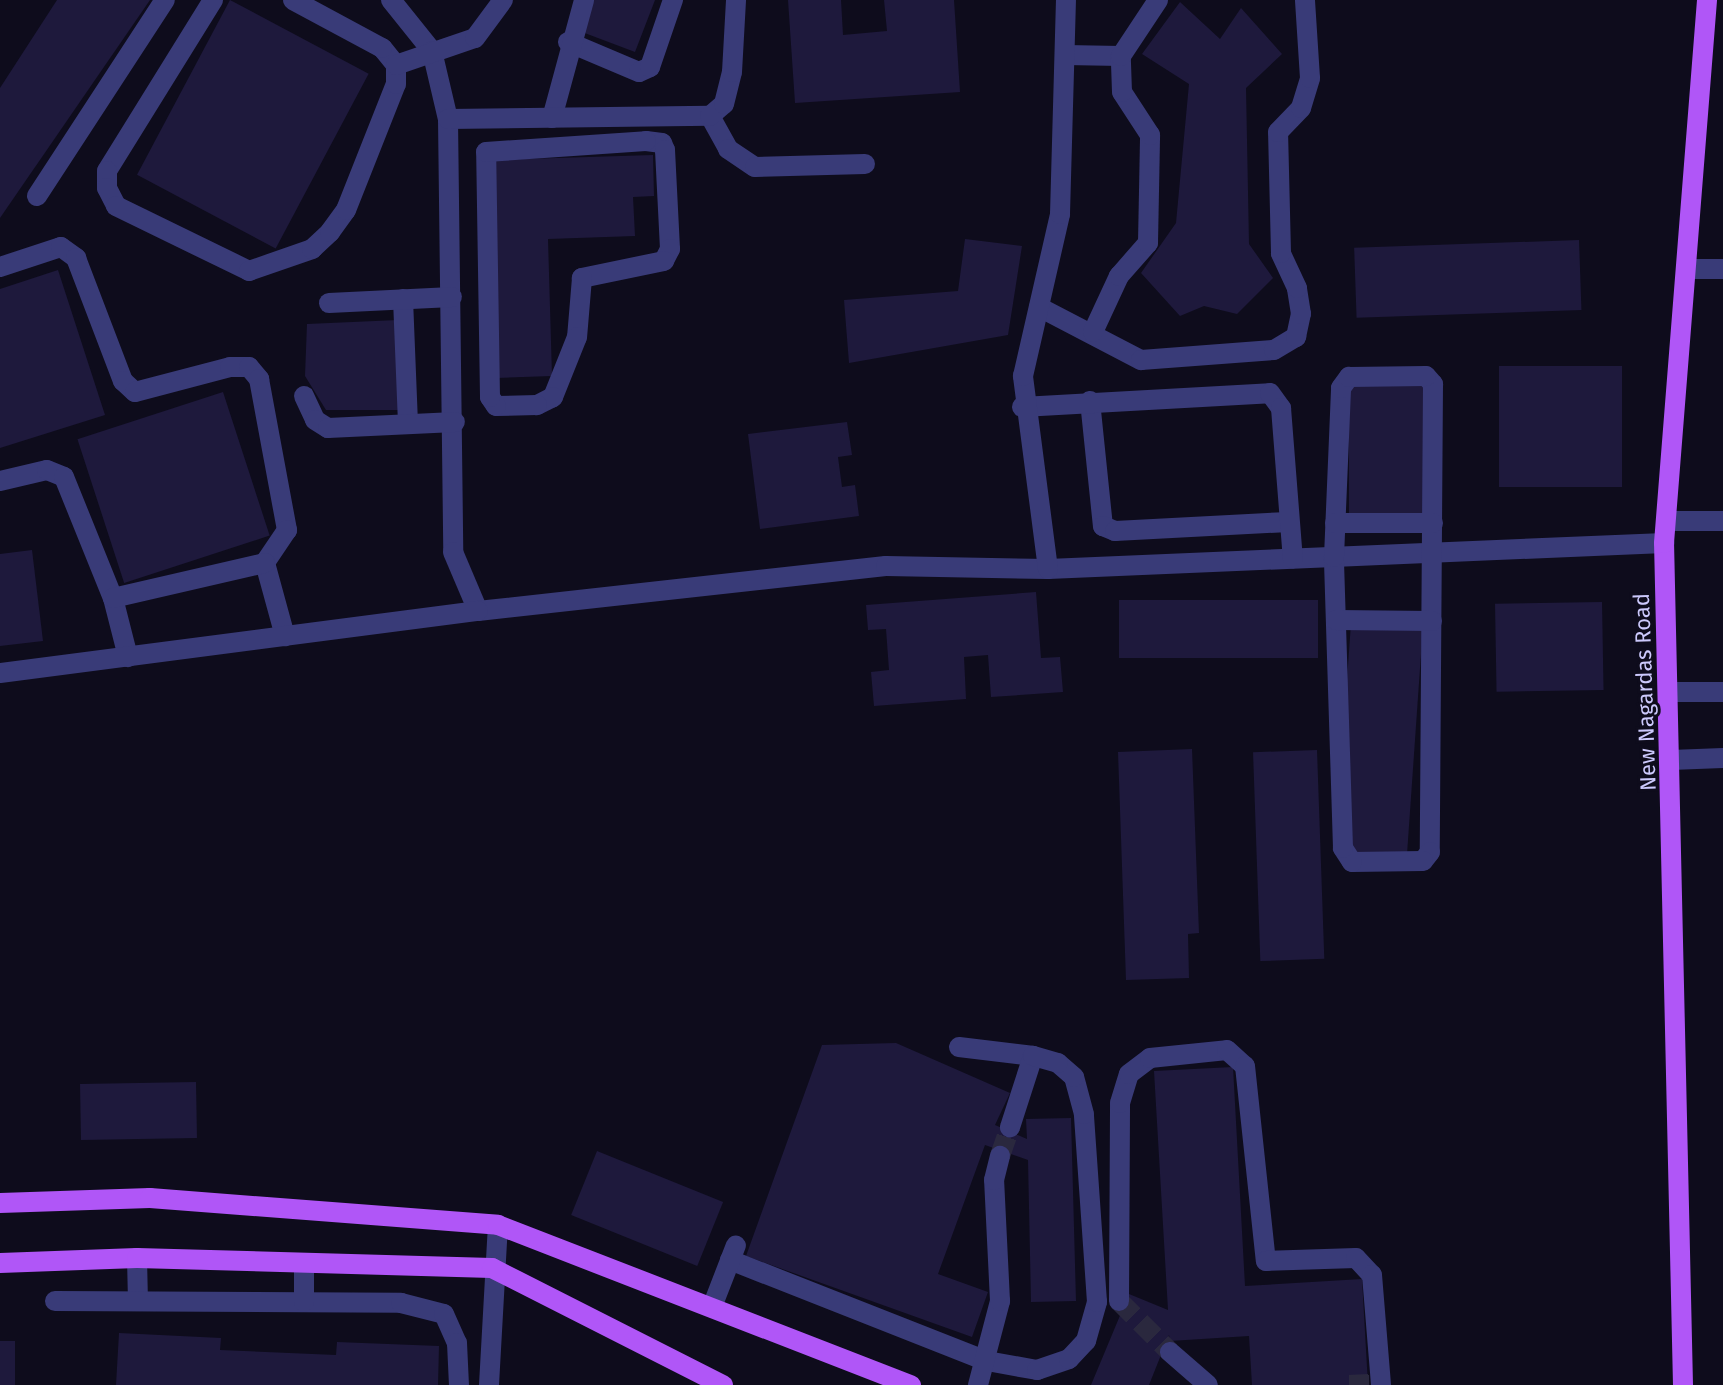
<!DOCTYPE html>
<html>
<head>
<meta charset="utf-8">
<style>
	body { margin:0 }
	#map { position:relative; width:1723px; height:1385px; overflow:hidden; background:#0e0c1c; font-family:"Fira Sans",sans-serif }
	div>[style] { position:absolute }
	.building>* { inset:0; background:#1e193c; transform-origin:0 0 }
	.minor-tunnel>* { height:20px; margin-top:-10px; transform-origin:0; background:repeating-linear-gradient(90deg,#2a283e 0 20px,transparent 0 30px) }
	.minor>* { height:20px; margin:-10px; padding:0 10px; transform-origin:10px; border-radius:10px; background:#393b78 }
	.major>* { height:20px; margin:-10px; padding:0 10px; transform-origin:10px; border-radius:10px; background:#b056f7 }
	span { translate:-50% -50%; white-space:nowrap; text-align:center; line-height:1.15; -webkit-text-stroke:6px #0e0c1c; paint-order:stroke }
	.street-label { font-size:22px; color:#ccc9fc }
</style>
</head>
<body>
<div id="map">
	<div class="building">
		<div style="clip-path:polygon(57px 0,150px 0,0 218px,0 88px)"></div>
		<div style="left:230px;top:0;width:157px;height:198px;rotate:28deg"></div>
		<div style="clip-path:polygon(594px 0,655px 0,635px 52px,582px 32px)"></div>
		<div style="clip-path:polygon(788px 0,841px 0,843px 35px,887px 31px,884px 0,954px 0,960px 92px,795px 103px)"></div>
		<div style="clip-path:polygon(1180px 2px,1220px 39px,1241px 8px,1282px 54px,1246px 88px,1249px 244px,1273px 278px,1237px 314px,1204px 306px,1180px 316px,1141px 273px,1176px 223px,1189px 84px,1142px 54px)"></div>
		<div style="clip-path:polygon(653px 155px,654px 196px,633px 197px,635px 236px,548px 239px,552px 376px,497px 378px,489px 160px)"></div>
		<div style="clip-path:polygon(965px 239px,1022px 246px,1008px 335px,849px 363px,844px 300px,958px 291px)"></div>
		<div style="left:1579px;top:240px;width:70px;height:225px;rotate:88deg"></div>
		<div style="clip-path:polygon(58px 270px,105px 415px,0 448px,0 289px)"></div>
		<div style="clip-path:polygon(398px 320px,398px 410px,326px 410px,305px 376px,307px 324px)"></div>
		<div style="left:1622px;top:366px;width:121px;height:123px;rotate:90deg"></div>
		<div style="left:1349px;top:383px;width:76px;height:133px"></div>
		<div style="left:223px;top:392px;width:151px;height:153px;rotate:72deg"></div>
		<div style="clip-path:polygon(847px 422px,852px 455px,838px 457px,842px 487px,855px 485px,859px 516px,760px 529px,748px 434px)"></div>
		<div style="clip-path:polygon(32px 550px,43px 641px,0 646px,0 554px)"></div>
		<div style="clip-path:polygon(1036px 592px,1041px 658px,1060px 657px,1063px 692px,991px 697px,988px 655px,964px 657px,966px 699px,874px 706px,871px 672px,889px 670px,886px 629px,868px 630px,866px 605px)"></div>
		<div style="left:1318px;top:600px;width:58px;height:199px;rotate:90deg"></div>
		<div style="left:1602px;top:602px;width:88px;height:107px;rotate:89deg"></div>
		<div style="left:1351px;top:623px;width:72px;height:230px;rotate:4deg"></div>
		<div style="clip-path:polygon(1192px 749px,1199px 933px,1188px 934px,1189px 978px,1126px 980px,1118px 752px)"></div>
		<div style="left:1317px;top:750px;width:209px;height:64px;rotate:88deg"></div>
		<div style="clip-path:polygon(896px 1043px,1010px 1093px,995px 1125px,1027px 1139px,1026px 1119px,1071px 1118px,1076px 1301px,1031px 1302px,1028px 1160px,985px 1145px,938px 1274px,988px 1292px,972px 1337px,746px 1256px,822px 1045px)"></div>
		<div style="clip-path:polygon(1233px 1067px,1245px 1286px,1362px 1279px,1368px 1385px,1252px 1385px,1249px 1336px,1170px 1341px,1169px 1335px,1149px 1385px,1091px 1385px,1129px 1294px,1168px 1310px,1154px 1071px)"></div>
		<div style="left:196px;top:1082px;width:56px;height:116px;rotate:89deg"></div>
		<div style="left:597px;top:1151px;width:136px;height:69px;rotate:22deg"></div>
		<div style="clip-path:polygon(119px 1333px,221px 1338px,220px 1350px,336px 1355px,337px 1342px,439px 1346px,438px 1385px,116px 1385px)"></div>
		<div style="left:0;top:1341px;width:15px;height:44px"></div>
	</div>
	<div class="minor-tunnel">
		<div style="left:1000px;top:1156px;width:31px;rotate:-71deg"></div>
		<div style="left:1119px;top:1301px;width:72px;rotate:45deg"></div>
		<div style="left:1349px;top:1385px;width:21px;rotate:-3deg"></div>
	</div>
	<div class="minor">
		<div style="left:213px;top:0;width:201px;rotate:121.8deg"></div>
		<div style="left:107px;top:171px;width:17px;rotate:90deg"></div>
		<div style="left:107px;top:188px;width:20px;rotate:63deg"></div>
		<div style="left:116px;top:206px;width:148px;rotate:26deg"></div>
		<div style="left:249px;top:271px;width:67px;rotate:-19.2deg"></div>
		<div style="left:312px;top:249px;width:25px;rotate:-43deg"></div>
		<div style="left:330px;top:232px;width:27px;rotate:-54deg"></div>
		<div style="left:346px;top:210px;width:136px;rotate:-68.4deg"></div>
		<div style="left:396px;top:84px;width:19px;rotate:-90deg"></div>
		<div style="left:396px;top:65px;width:22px;rotate:-129deg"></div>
		<div style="left:382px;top:48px;width:101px;rotate:-151.7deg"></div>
		<div style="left:391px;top:0;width:65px;rotate:51.2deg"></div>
		<div style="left:432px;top:51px;width:70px;rotate:76.8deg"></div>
		<div style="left:448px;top:119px;width:433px;rotate:89.3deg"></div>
		<div style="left:453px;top:552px;width:64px;rotate:67deg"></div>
		<div style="left:478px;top:611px;width:410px;rotate:-6.3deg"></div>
		<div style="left:886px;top:566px;width:162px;rotate:1.1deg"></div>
		<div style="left:1048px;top:569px;width:617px;rotate:-2.42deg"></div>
		<div style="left:568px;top:42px;width:77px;rotate:22.9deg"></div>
		<div style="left:639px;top:72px;width:12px;rotate:-24deg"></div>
		<div style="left:650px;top:67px;width:71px;rotate:-71.1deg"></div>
		<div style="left:1065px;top:55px;width:56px;rotate:1deg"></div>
		<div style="left:396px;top:65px;width:83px;rotate:-18.9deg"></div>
		<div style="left:475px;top:38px;width:47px;rotate:-53.6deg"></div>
		<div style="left:710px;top:116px;width:38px;rotate:61deg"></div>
		<div style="left:728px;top:149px;width:32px;rotate:34deg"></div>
		<div style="left:755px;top:167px;width:110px;rotate:-1.6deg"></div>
		<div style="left:552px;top:118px;width:122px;rotate:-74.8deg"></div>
		<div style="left:448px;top:119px;width:262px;rotate:-0.7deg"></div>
		<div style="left:710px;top:116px;width:18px;rotate:-41deg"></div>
		<div style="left:724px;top:104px;width:33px;rotate:-76deg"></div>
		<div style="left:732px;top:72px;width:72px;rotate:-86.8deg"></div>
		<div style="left:646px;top:141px;width:16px;rotate:7deg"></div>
		<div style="left:662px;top:143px;width:8px;rotate:67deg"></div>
		<div style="left:665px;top:150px;width:99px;rotate:87.1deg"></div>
		<div style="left:670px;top:249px;width:13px;rotate:117deg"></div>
		<div style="left:664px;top:261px;width:84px;rotate:168.3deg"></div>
		<div style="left:582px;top:278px;width:59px;rotate:94.8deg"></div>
		<div style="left:577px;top:337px;width:65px;rotate:111.8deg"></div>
		<div style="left:553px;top:397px;width:18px;rotate:153deg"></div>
		<div style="left:537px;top:405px;width:41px;rotate:178.6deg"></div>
		<div style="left:496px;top:406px;width:11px;rotate:-124deg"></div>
		<div style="left:490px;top:397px;width:245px;rotate:-90.9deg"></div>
		<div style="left:486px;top:152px;width:160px;rotate:-3.9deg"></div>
		<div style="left:37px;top:196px;width:234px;rotate:-56.9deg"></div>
		<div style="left:0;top:267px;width:64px;rotate:-18.2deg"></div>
		<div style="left:61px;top:247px;width:19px;rotate:36deg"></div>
		<div style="left:76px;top:258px;width:132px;rotate:69.1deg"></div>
		<div style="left:123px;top:381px;width:16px;rotate:43deg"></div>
		<div style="left:135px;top:392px;width:98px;rotate:-14.7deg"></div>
		<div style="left:230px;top:367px;width:19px"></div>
		<div style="left:249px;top:367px;width:16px;rotate:50deg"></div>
		<div style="left:259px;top:379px;width:154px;rotate:79.5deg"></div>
		<div style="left:287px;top:530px;width:40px;rotate:124deg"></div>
		<div style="left:265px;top:563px;width:76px;rotate:74.7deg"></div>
		<div style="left:1687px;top:269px;width:36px"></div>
		<div style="left:403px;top:299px;width:125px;rotate:87.7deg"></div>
		<div style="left:329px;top:303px;width:123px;rotate:-2.8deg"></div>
		<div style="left:1039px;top:307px;width:115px;rotate:27.5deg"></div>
		<div style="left:1141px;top:360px;width:133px;rotate:-4.3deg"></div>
		<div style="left:1274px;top:350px;width:26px;rotate:-31deg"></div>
		<div style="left:1296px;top:337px;width:24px;rotate:-78deg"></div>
		<div style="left:1301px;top:314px;width:26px;rotate:-99deg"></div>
		<div style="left:1297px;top:288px;width:38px;rotate:-115deg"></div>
		<div style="left:1281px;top:253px;width:121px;rotate:-91.4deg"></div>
		<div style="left:1278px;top:132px;width:33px;rotate:-46deg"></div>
		<div style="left:1301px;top:108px;width:31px;rotate:-73deg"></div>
		<div style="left:1310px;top:78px;width:78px;rotate:-93.7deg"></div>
		<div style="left:1093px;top:332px;width:62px;rotate:-65.1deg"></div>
		<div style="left:1119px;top:276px;width:44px;rotate:-48.7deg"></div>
		<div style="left:1148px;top:243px;width:108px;rotate:-88.9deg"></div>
		<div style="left:1150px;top:135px;width:51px;rotate:-123.1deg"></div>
		<div style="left:1122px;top:92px;width:36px;rotate:-92deg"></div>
		<div style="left:1121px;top:56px;width:67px;rotate:-56.5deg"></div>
		<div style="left:1426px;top:376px;width:11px;rotate:49deg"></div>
		<div style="left:1433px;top:384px;width:468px;rotate:90.4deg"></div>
		<div style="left:1430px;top:852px;width:11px;rotate:128deg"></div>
		<div style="left:1423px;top:861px;width:71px;rotate:179.2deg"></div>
		<div style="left:1352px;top:862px;width:17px;rotate:-123deg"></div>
		<div style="left:1343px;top:848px;width:291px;rotate:-91.8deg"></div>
		<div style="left:1334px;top:557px;width:169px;rotate:-87.6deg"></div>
		<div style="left:1341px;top:388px;width:14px;rotate:-54deg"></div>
		<div style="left:1349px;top:377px;width:77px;rotate:-0.7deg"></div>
		<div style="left:304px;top:396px;width:26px;rotate:65deg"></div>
		<div style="left:315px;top:420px;width:15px;rotate:32deg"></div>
		<div style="left:328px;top:428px;width:127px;rotate:-2.7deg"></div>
		<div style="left:1090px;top:401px;width:126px;rotate:84.1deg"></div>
		<div style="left:1103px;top:526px;width:13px;rotate:23deg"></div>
		<div style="left:1115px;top:531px;width:174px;rotate:-3deg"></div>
		<div style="left:1022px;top:407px;width:248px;rotate:-3.2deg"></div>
		<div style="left:1270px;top:393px;width:19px;rotate:54deg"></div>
		<div style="left:1281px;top:408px;width:151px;rotate:85.5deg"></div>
		<div style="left:0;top:481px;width:48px;rotate:-13.2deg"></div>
		<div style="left:47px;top:470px;width:18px;rotate:22deg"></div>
		<div style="left:64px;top:477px;width:131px;rotate:68deg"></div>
		<div style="left:113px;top:598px;width:61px;rotate:75.7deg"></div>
		<div style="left:1666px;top:521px;width:57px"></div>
		<div style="left:1335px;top:523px;width:98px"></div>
		<div style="left:1048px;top:569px;width:195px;rotate:-97.4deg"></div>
		<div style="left:1023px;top:376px;width:166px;rotate:-77.1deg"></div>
		<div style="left:1060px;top:214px;width:214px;rotate:-88.4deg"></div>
		<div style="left:113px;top:598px;width:156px;rotate:-13deg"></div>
		<div style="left:1336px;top:620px;width:96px;rotate:0.6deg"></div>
		<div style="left:0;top:673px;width:482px;rotate:-7.4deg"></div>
		<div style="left:1670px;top:692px;width:53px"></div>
		<div style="left:1671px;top:760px;width:52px;rotate:-2.2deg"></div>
		<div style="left:959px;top:1047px;width:75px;rotate:6.9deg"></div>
		<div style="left:1033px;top:1056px;width:75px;rotate:107.9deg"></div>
		<div style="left:137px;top:1258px;width:43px;rotate:88.7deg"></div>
		<div style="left:730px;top:1260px;width:276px;rotate:21.5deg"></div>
		<div style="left:987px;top:1361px;width:51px;rotate:10.2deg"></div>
		<div style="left:1037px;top:1370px;width:34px;rotate:-19deg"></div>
		<div style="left:1069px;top:1359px;width:25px;rotate:-47deg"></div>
		<div style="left:1086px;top:1341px;width:41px;rotate:-74.2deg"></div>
		<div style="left:1097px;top:1302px;width:188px;rotate:-94deg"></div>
		<div style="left:1084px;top:1114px;width:38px;rotate:-105deg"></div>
		<div style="left:1074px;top:1077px;width:21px;rotate:-139deg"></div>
		<div style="left:1058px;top:1063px;width:26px;rotate:-164deg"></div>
		<div style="left:55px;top:1301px;width:346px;rotate:0.3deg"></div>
		<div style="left:401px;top:1303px;width:44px;rotate:14.3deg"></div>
		<div style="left:444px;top:1314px;width:32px;rotate:66deg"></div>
		<div style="left:457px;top:1343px;width:42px;rotate:87.3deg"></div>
		<div style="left:1119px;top:1301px;width:198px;rotate:-89.7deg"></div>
		<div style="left:1120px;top:1103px;width:30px;rotate:-73deg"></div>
		<div style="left:1129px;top:1074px;width:26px;rotate:-37deg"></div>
		<div style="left:1150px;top:1058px;width:77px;rotate:-5.9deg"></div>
		<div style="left:1227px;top:1050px;width:24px;rotate:42deg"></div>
		<div style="left:1245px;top:1066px;width:196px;rotate:83.9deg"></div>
		<div style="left:1266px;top:1261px;width:90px;rotate:-1.9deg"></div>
		<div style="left:1356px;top:1258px;width:23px;rotate:47deg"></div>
		<div style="left:1372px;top:1275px;width:110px;rotate:85.3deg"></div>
		<div style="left:304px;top:1302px;width:37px;rotate:-90deg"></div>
		<div style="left:712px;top:1307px;width:66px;rotate:-68.8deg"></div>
		<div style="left:1170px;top:1352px;width:50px;rotate:41deg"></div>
		<div style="left:489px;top:1385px;width:160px;rotate:-86.8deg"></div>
		<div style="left:978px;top:1385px;width:87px;rotate:-75.3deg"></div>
		<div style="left:1000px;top:1301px;width:121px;rotate:-92.8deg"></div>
		<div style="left:994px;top:1180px;width:25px;rotate:-76deg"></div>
	</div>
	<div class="major">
		<div style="left:0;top:1203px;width:150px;rotate:-1.9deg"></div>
		<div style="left:150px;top:1198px;width:349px;rotate:4.4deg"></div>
		<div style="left:498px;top:1225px;width:443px;rotate:21.2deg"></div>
		<div style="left:0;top:1263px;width:137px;rotate:-2.1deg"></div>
		<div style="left:137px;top:1258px;width:355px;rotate:1.6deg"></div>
		<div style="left:492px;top:1268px;width:259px;rotate:26.9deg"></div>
		<div style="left:1683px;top:1385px;width:842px;rotate:-91.29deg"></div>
		<div style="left:1664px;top:543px;width:545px;rotate:-85.47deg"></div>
	</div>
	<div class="street-label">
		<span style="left:1645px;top:692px;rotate:-92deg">New Nagardas Road</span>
	</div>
</div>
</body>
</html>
